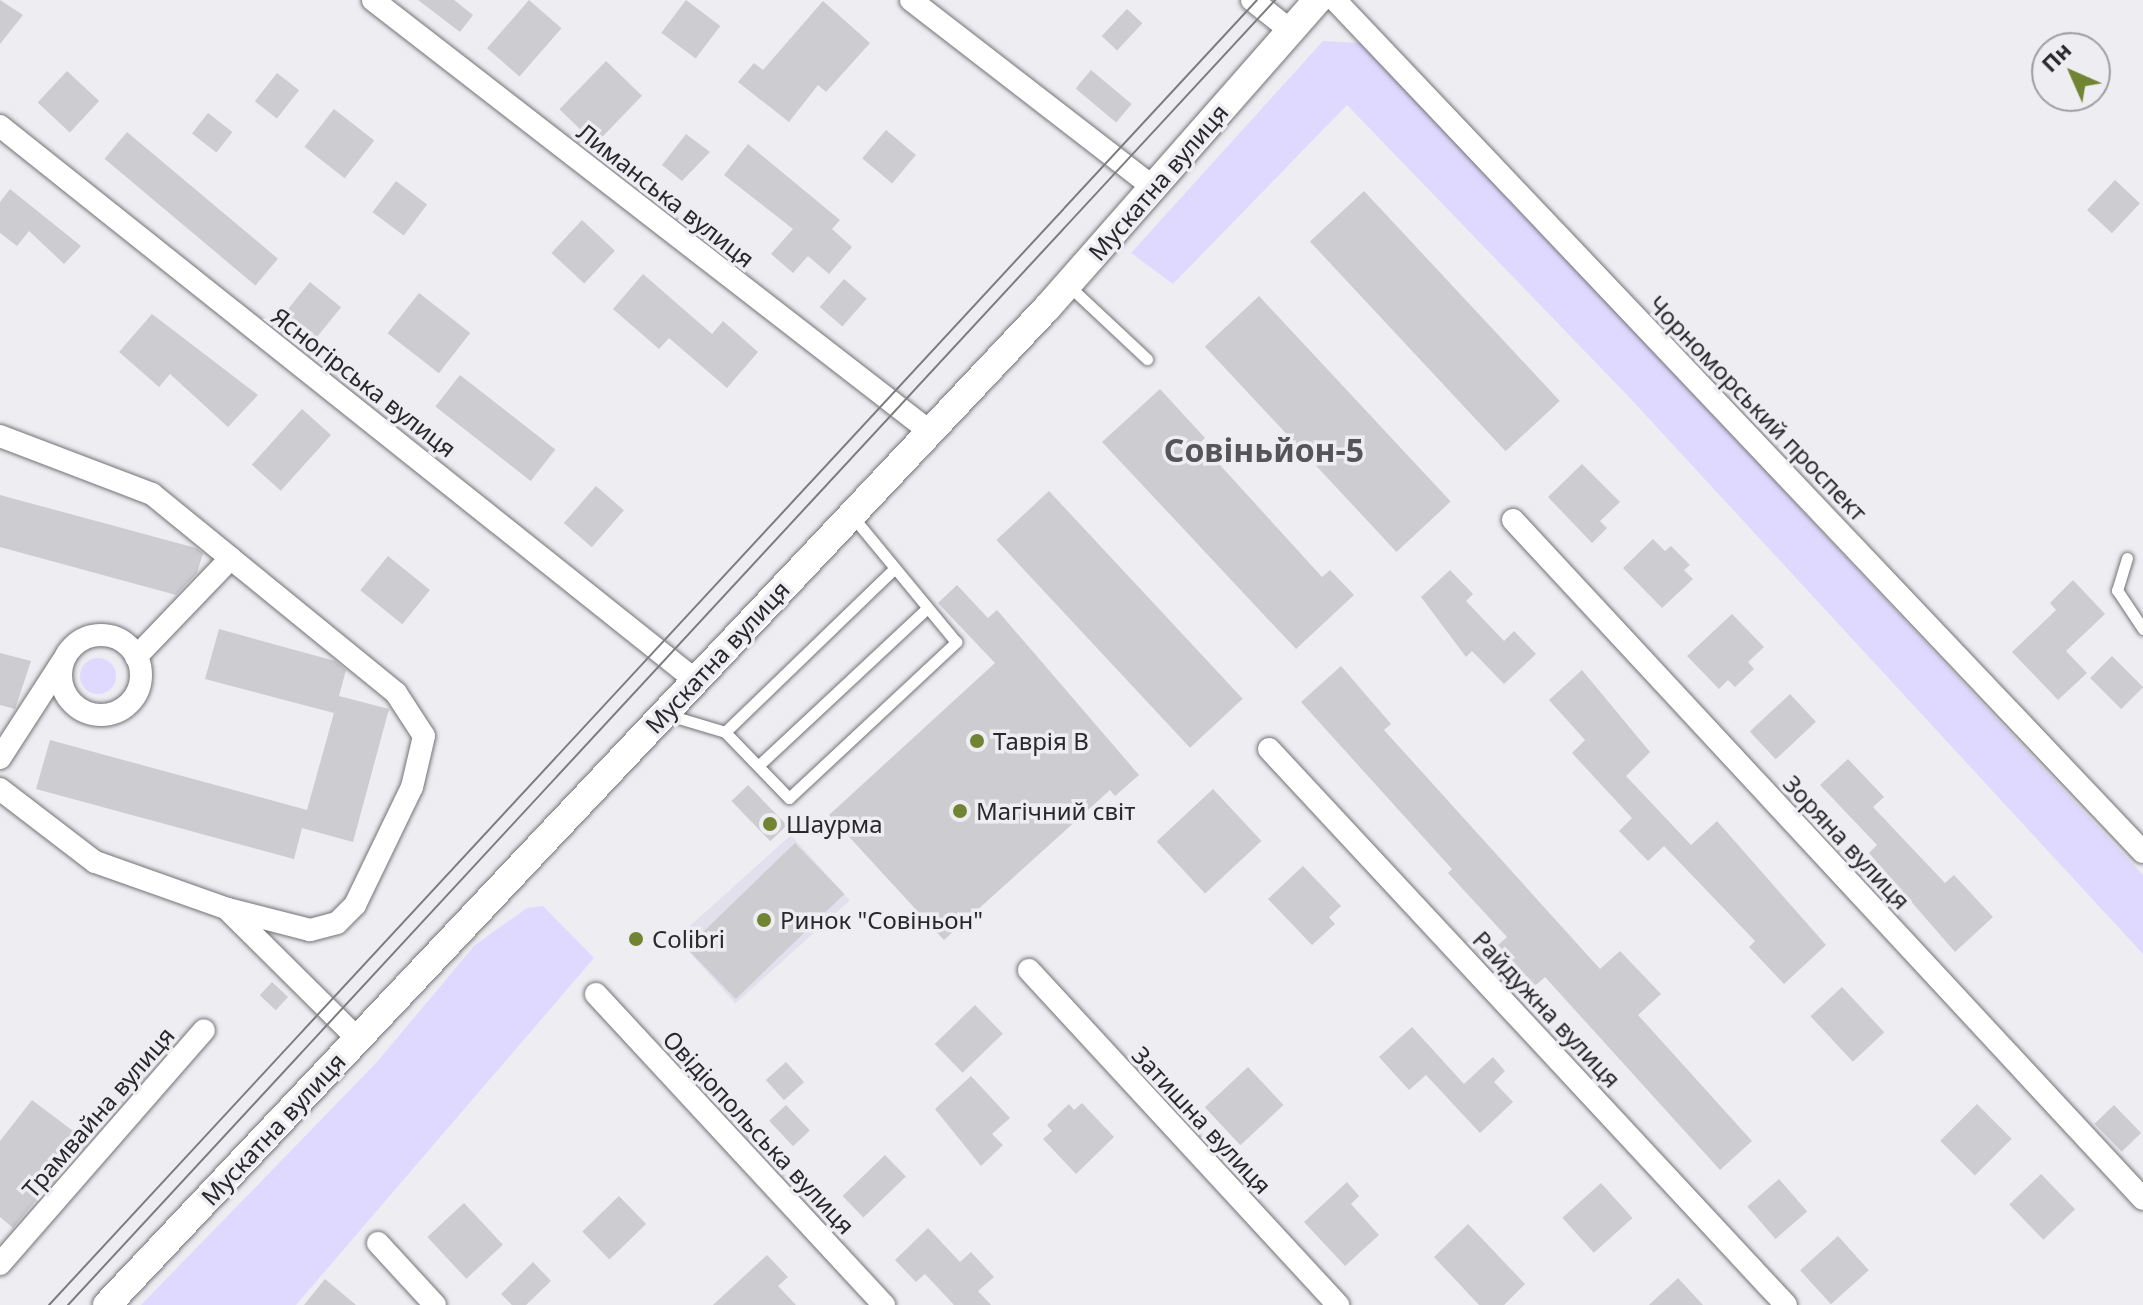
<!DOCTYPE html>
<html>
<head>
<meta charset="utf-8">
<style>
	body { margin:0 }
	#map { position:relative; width:2143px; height:1305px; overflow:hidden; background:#eeedf2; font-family:"Noto Sans",sans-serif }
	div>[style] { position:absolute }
	.built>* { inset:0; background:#e2e0ec; transform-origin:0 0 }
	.green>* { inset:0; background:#dfd9ff }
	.round { border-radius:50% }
	.building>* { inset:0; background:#ccccd1; transform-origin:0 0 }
	.roads { filter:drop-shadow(0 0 2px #737377) drop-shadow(0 0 2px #737377) }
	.service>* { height:11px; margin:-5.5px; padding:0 5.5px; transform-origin:5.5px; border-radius:5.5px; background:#fff }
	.minor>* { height:22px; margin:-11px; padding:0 11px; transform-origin:11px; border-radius:11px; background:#fff }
	.minor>.ring { margin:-11px; padding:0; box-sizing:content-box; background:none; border:22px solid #fff; border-radius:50% }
	.tertiary>* { height:28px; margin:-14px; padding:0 14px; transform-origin:14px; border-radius:14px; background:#fff }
	.tram>* { height:2px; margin:-1px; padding:0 1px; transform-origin:1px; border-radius:1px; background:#7d7c7f }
	.dots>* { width:22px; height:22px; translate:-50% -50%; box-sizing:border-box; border:4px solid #eeedf2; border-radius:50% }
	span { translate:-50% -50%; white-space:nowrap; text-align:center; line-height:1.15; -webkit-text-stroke:7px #eeedf2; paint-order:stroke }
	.street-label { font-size:24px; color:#29282a }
	.poi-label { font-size:24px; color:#29282a }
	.left { translate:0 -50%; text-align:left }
	.district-label { font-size:32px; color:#555559; font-weight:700 }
	.north { position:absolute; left:2031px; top:32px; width:80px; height:80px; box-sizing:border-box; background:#eeedf2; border:2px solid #9f9ea2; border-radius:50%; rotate:315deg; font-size:22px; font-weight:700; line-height:32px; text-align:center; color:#29282a }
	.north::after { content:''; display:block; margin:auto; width:28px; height:36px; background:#718434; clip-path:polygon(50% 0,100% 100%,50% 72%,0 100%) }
</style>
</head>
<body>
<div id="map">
	<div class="built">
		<div style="left:791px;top:835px;width:88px;height:154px;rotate:48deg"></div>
	</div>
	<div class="green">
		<div style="clip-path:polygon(1323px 41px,1360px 43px,1389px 69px,2143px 875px,2143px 954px,1628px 396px,1347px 105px,1173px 284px,1131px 253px)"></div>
		<div class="round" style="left:80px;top:658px;width:36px;height:36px"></div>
		<div style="clip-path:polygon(543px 906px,594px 958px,296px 1305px,141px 1305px,377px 1062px,475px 945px,527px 908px)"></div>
	</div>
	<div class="building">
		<div style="clip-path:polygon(0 0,23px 15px,0 44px)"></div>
		<div style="clip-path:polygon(418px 0,454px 0,473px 15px,460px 32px)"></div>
		<div style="left:529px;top:0;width:43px;height:64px;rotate:41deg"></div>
		<div style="left:686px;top:0;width:43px;height:41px;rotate:37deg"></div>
		<div style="clip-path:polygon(823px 1px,870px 43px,826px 92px,818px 85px,789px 122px,738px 82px,754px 63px,763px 70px)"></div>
		<div style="left:1127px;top:9px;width:21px;height:37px;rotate:43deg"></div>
		<div style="left:606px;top:61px;width:50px;height:67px;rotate:44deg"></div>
		<div style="left:1091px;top:70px;width:53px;height:24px;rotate:40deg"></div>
		<div style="left:67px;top:71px;width:44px;height:43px;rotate:43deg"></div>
		<div style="left:277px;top:73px;width:28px;height:36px;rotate:38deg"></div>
		<div style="left:334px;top:109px;width:51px;height:48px;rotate:38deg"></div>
		<div style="left:208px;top:113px;width:31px;height:26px;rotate:38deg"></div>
		<div style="left:886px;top:130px;width:39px;height:37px;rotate:40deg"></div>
		<div style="left:127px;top:132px;width:197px;height:35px;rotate:40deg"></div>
		<div style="clip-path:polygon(686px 134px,710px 152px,682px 181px,662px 165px)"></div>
		<div style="clip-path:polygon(748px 144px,840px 220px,832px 229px,852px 247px,829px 274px,808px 256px,793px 273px,771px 254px,793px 229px,724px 175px)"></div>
		<div style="left:2115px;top:180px;width:34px;height:41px;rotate:43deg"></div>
		<div style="left:396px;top:181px;width:39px;height:39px;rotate:37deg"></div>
		<div style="clip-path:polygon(10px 189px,81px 246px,64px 264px,29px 231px,17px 246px,0 233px,0 202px)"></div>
		<div style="left:1364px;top:191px;width:287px;height:74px;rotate:47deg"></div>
		<div style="left:582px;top:220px;width:45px;height:45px;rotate:43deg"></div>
		<div style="clip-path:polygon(643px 274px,712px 334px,723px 321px,758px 352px,727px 388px,669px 338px,659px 349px,613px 309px)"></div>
		<div style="left:844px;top:279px;width:30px;height:37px;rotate:41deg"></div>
		<div style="left:310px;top:282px;width:40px;height:40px;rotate:39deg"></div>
		<div style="left:419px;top:293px;width:65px;height:51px;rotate:38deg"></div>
		<div style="left:1259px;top:296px;width:281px;height:74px;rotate:47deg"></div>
		<div style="clip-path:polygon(152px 314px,258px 395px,228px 427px,170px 374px,159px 387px,119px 352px)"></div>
		<div style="left:460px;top:375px;width:121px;height:40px;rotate:38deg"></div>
		<div style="clip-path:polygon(1160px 389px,1205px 438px,1200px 443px,1322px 577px,1330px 570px,1354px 595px,1296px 649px,1102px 442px)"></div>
		<div style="left:302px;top:409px;width:39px;height:75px;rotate:42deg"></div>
		<div style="clip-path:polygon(1582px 464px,1620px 502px,1600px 521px,1607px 528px,1592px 543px,1548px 497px)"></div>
		<div style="left:596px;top:486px;width:37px;height:49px;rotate:41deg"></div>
		<div style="left:1049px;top:491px;width:284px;height:72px;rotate:47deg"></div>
		<div style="clip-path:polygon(0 495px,196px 548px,203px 553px,197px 573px,176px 595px,0 547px)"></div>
		<div style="clip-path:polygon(1653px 539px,1665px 551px,1671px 546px,1690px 565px,1684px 570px,1693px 579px,1662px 608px,1623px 568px)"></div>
		<div style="left:388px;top:556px;width:54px;height:44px;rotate:39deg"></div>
		<div style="clip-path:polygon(1450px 570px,1473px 594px,1466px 601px,1504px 641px,1514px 631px,1536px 654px,1504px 684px,1472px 651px,1466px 657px,1421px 597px)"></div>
		<div style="clip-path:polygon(2073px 580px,2105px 614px,2066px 651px,2087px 673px,2058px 700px,2012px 652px,2056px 610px,2050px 603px)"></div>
		<div style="clip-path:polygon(957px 585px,988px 618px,997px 610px,1139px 775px,1115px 796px,1110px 790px,944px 940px,829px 815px,995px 663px,938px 603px)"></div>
		<div style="clip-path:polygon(1732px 614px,1764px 647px,1748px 662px,1754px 669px,1735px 687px,1728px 680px,1719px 689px,1687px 656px)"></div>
		<div style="clip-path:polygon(219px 629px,335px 661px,346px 670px,339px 696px,389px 709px,353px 842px,302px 828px,294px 859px,36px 789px,50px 740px,307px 810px,334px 713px,205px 679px)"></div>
		<div style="clip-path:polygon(0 653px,31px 661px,15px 709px,0 705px)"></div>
		<div style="left:2112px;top:656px;width:44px;height:31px;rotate:45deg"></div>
		<div style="clip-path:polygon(1341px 666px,1391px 724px,1384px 730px,1600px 969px,1620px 951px,1661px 994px,1638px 1015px,1752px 1141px,1720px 1170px,1545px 977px,1535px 986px,1498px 945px,1507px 937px,1448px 873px,1452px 869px,1301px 702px)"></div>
		<div style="clip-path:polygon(1582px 670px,1650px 752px,1626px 776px,1691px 845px,1717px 821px,1826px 945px,1784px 984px,1749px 947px,1755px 941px,1664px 846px,1648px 861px,1619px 831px,1632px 818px,1572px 753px,1585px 740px,1549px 700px)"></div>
		<div style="left:1790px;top:694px;width:38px;height:55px;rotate:47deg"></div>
		<div style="clip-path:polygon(1848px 759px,1884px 797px,1873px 807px,1945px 883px,1954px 875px,1993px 917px,1955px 952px,1869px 853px,1877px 845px,1820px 785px)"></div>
		<div style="left:748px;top:785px;width:56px;height:23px;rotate:46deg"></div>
		<div style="left:1213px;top:789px;width:71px;height:77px;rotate:47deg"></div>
		<div style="left:795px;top:843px;width:71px;height:151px;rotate:46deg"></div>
		<div style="clip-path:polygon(1303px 866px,1341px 906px,1329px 917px,1335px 924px,1312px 945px,1268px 899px)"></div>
		<div style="left:272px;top:982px;width:22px;height:18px;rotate:43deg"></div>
		<div style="left:1842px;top:987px;width:62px;height:43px;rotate:47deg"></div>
		<div style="left:975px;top:1005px;width:40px;height:56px;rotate:46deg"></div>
		<div style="clip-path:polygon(1412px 1027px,1464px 1084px,1493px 1057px,1505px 1071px,1494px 1082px,1513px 1102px,1480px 1133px,1426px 1075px,1409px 1090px,1379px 1057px)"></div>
		<div style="left:786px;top:1062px;width:27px;height:27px;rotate:48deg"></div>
		<div style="left:1248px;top:1067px;width:52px;height:59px;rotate:47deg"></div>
		<div style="clip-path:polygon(971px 1076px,1010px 1118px,992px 1134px,1003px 1145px,981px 1166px,935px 1109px)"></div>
		<div style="clip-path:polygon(32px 1100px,85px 1140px,13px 1228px,0 1217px,0 1141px)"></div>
		<div style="clip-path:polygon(1082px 1103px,1114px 1137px,1076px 1174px,1043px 1139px,1052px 1131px,1047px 1125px,1069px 1104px,1074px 1110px)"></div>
		<div style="left:1977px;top:1104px;width:49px;height:52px;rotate:45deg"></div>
		<div style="left:786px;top:1105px;width:35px;height:23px;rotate:47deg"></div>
		<div style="left:2114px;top:1105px;width:39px;height:27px;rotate:46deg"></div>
		<div style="left:885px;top:1155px;width:30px;height:59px;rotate:46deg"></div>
		<div style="left:2041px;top:1174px;width:49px;height:44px;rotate:46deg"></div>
		<div style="left:1779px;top:1179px;width:43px;height:42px;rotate:49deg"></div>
		<div style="clip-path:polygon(1347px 1182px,1359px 1196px,1351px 1204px,1379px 1235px,1345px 1266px,1304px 1222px)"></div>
		<div style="left:1601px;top:1183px;width:47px;height:52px;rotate:48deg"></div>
		<div style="left:619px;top:1196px;width:39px;height:51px;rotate:46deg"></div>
		<div style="left:464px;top:1203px;width:57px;height:50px;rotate:47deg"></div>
		<div style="clip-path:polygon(1468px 1224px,1525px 1284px,1504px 1305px,1479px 1305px,1434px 1257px)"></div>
		<div style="clip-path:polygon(928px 1228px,960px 1262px,971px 1252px,994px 1277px,978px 1291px,991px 1305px,954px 1305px,925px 1274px,916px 1282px,895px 1260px)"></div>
		<div style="left:1838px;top:1236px;width:46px;height:51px;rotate:48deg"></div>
		<div style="clip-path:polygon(767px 1255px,788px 1277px,778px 1286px,796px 1305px,713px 1305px)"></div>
		<div style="clip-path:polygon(533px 1262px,551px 1281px,526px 1305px,512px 1305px,501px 1294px)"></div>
		<div style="clip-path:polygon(1678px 1278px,1703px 1305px,1649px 1305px)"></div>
		<div style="clip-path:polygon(325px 1279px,356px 1305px,304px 1305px)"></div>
	</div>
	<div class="roads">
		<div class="service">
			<div style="left:1069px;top:286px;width:107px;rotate:43.1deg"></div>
			<div style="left:2127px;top:558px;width:34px;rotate:107deg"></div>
			<div style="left:2117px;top:590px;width:47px;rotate:56.3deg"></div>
			<div style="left:665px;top:714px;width:63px;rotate:16.7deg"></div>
			<div style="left:725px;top:732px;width:92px;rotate:45.9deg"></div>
			<div style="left:789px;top:798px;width:229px;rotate:-43deg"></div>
			<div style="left:956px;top:642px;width:163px;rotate:-129.5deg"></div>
			<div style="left:725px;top:732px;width:232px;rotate:-44deg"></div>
			<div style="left:759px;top:765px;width:229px;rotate:-43deg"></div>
		</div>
		<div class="minor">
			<div style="left:373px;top:0;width:703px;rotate:37.78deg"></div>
			<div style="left:911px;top:0;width:307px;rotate:37.7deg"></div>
			<div style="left:1252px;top:0;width:50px;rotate:38.5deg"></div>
			<div style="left:1335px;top:0;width:1174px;rotate:46.52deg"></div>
			<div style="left:0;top:126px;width:887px;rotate:38.55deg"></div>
			<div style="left:0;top:436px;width:163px;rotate:20.9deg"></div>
			<div style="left:152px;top:494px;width:315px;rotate:39.2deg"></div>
			<div style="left:396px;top:693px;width:51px;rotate:56.9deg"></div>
			<div style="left:424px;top:736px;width:52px;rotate:103.2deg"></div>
			<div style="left:412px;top:787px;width:131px;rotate:115.8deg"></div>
			<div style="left:355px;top:905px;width:25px;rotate:135deg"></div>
			<div style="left:337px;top:923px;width:28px;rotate:165deg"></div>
			<div style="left:310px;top:930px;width:85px;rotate:-165.6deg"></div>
			<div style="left:228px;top:909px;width:141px;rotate:-160.5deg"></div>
			<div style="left:95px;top:862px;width:120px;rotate:-142.5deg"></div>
			<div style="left:1513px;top:520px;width:926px;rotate:47.14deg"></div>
			<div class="ring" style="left:61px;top:635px;width:58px;height:58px"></div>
			<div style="left:136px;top:657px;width:137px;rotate:-46.2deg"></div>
			<div style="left:1269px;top:749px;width:759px;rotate:47.08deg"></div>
			<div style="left:0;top:758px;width:114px;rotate:-57.1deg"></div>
			<div style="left:228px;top:910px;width:183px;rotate:44.8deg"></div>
			<div style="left:1029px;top:970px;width:456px;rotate:47.3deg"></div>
			<div style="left:596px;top:994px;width:424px;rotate:47.2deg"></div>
			<div style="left:378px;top:1243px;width:84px;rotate:47.4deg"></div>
			<div style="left:0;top:1264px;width:310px;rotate:-48.9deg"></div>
		</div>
		<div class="tertiary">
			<div style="left:107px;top:1305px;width:1370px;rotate:-46.69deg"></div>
			<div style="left:1047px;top:308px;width:410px;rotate:-48.7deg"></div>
		</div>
	</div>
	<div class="tram">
		<div style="left:49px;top:1305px;width:1778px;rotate:-47.21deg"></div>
		<div style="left:68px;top:1305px;width:1778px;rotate:-47.23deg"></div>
	</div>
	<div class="dots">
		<div style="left:977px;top:741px;background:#718434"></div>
		<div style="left:960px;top:811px;background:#718434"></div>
		<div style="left:770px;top:824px;background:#718434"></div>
		<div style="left:764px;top:920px;background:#718434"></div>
		<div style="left:636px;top:939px;background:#718434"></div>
	</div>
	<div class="street-label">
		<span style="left:1158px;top:182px;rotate:-49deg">Мускатна вулиця</span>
		<span style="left:666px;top:195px;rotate:38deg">Лиманська вулиця</span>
		<span style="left:364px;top:382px;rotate:38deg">Ясногірська вулиця</span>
		<span style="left:1758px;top:408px;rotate:46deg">Чорноморський проспект</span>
		<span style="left:717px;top:657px;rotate:-47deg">Мускатна вулиця</span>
		<span style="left:1847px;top:842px;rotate:47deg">Зоряна вулиця</span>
		<span style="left:1547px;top:1009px;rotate:47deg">Райдужна вулиця</span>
		<span style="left:98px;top:1112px;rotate:-49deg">Трамвайна вулиця</span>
		<span style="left:1202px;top:1120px;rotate:47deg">Затишна вулиця</span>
		<span style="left:273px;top:1129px;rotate:-47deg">Мускатна вулиця</span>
		<span style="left:759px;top:1132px;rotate:47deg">Овідіопольська вулиця</span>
	</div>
	<div class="poi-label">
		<span class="left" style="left:993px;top:741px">Таврія В</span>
		<span class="left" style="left:976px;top:811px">Магічний світ</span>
		<span class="left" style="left:786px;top:824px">Шаурма</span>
		<span class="left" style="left:780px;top:920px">Ринок "Совіньон"</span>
		<span class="left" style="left:652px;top:939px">Colibri</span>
	</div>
	<div class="district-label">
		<span style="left:1264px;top:450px">Совіньйон-5</span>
	</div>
	<div class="north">Пн</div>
</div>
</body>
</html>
